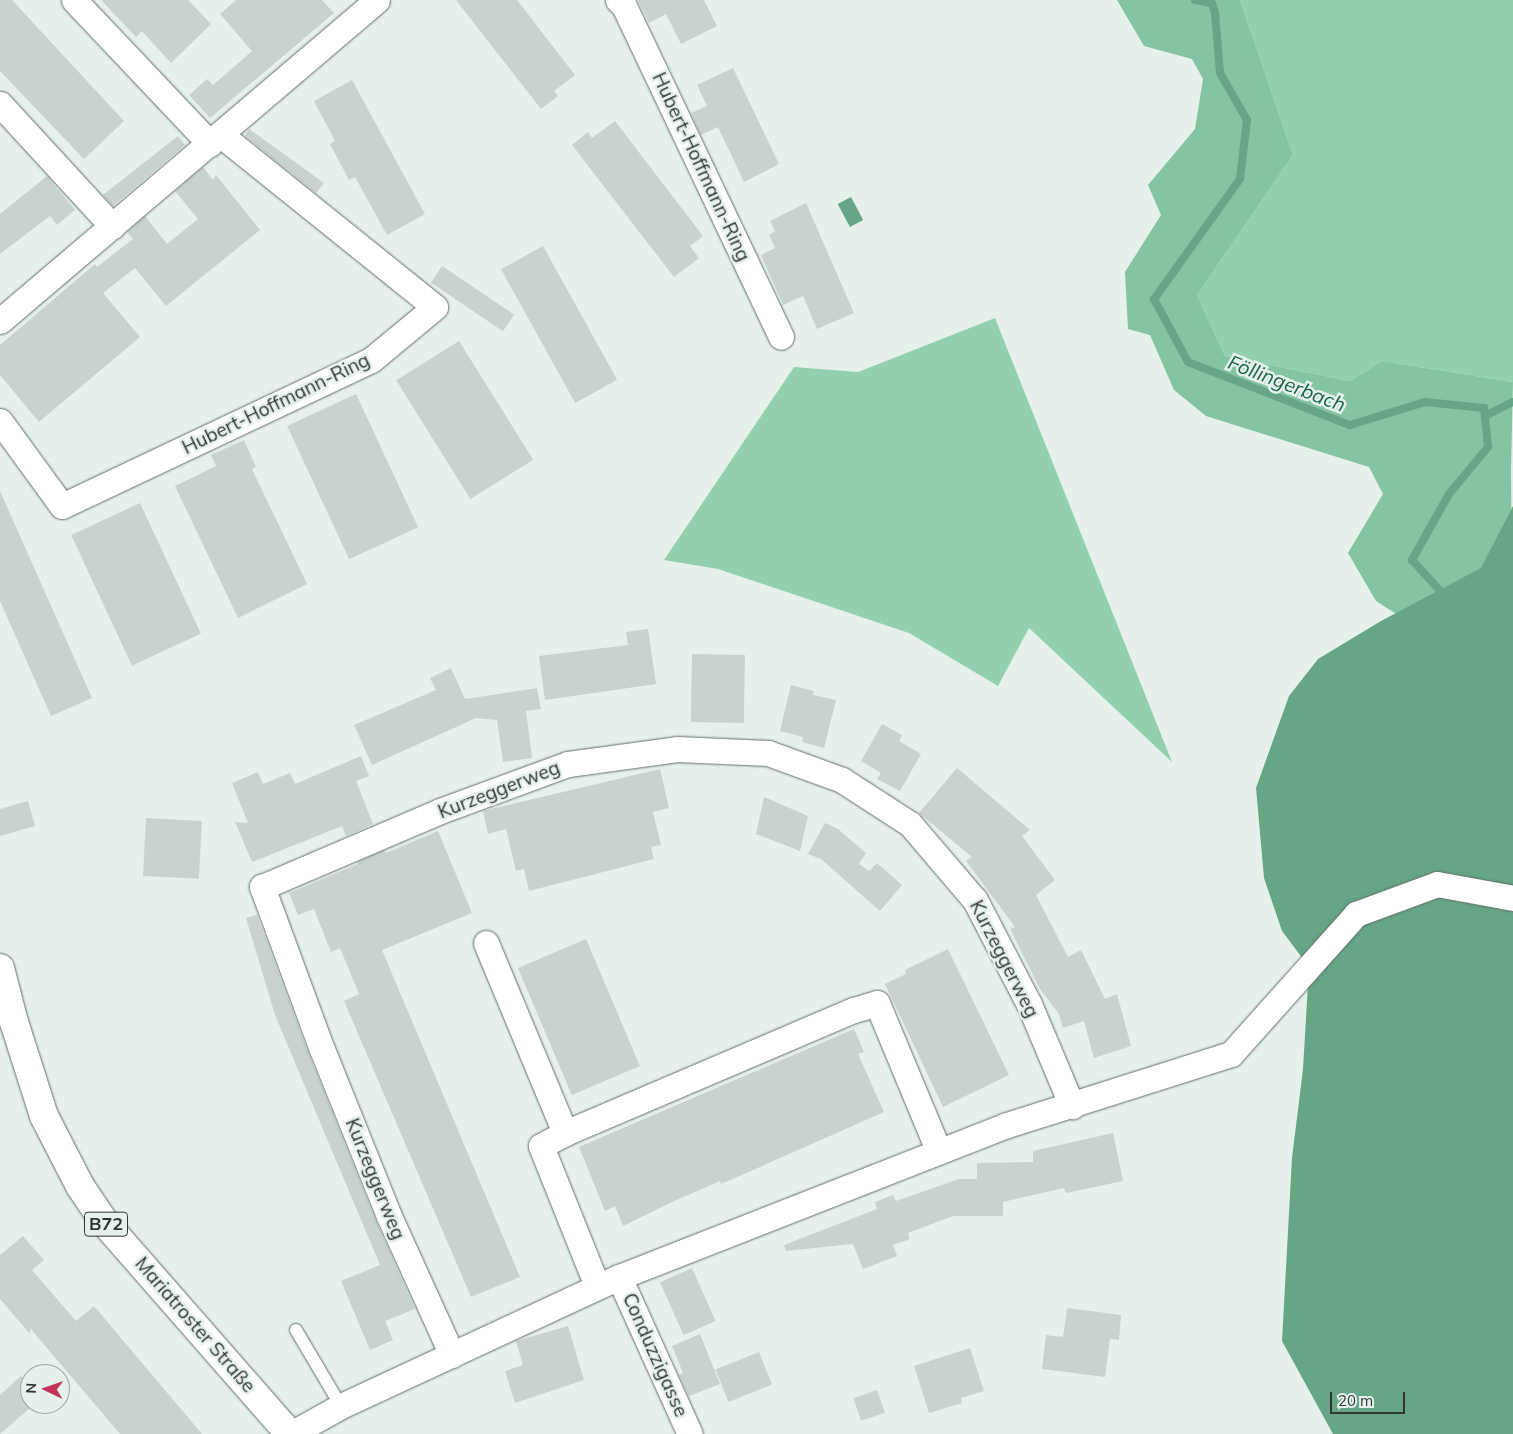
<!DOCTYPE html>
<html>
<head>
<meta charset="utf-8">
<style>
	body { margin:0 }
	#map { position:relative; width:1513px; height:1434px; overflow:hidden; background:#e6f1eb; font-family:Mulish,sans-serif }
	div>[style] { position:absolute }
	.green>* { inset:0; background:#93d0b0 }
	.forest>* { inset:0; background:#84c4a3 }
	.water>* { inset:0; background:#66a585; transform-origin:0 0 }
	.stream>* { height:8px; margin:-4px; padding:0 4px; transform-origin:4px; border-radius:4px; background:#66a585 }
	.building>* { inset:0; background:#c7d3cc; transform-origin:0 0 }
	.roads { filter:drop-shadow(0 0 1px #656f6a) drop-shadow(0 0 1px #656f6a) }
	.lane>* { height:12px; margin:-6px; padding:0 6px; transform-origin:6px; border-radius:6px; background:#fff }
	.street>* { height:25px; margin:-12.5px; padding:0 12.5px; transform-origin:12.5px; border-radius:12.5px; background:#fff }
	.primary>* { height:28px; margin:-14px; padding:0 14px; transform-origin:14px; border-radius:14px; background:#fff }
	span { translate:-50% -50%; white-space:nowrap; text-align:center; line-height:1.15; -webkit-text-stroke:5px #e6f1eb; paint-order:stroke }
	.shield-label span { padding:1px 4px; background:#e6f1eb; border:1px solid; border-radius:4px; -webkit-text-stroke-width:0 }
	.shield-label { font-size:18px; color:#313633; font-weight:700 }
	.street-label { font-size:19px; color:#313633 }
	.water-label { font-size:20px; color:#1c6747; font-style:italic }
	.north { position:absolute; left:20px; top:1364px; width:50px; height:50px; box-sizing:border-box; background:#e6f1eb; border:1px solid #9ea6a1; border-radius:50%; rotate:273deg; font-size:14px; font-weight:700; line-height:20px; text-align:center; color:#313633 }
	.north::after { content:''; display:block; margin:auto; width:18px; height:22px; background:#c43458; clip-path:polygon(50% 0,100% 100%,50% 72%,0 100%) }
	.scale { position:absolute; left:1330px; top:1392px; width:75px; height:22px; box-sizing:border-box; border:2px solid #313633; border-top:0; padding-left:6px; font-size:15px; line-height:18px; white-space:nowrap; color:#313633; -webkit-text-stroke:4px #e6f1eb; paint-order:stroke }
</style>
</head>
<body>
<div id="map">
	<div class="green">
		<div style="clip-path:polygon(1240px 0,1513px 0,1513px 382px,1382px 361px,1350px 381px,1225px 356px,1197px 295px,1293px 155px)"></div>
		<div style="clip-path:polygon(995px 318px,1172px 762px,1029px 628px,998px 686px,909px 633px,718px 569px,664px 560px,794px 367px,858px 372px)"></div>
	</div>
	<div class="forest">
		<div style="clip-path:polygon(1117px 0,1240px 0,1293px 155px,1197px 295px,1225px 356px,1350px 381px,1382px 361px,1513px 382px,1511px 470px,1513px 685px,1446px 646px,1376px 601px,1348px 553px,1383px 494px,1369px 467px,1206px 416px,1174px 390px,1150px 335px,1128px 329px,1125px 272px,1161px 215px,1148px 185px,1195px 129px,1203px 79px,1192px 59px,1144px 46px)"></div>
	</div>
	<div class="water">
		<div style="left:851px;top:197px;width:26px;height:15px;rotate:62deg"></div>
		<div style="clip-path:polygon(1513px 506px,1513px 1434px,1333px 1434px,1282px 1341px,1292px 1158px,1303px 1069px,1309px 967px,1282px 931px,1264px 878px,1256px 788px,1289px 696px,1318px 659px,1381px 621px,1481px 568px)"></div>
	</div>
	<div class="stream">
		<div style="left:1195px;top:0;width:17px;rotate:10deg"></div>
		<div style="left:1212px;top:3px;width:10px;rotate:73deg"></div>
		<div style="left:1215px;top:13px;width:60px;rotate:85.2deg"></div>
		<div style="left:1220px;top:73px;width:54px;rotate:60.1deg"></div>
		<div style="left:1247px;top:120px;width:59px;rotate:96.8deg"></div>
		<div style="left:1240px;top:179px;width:148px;rotate:125.6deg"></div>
		<div style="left:1154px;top:299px;width:72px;rotate:61.6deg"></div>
		<div style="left:1188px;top:362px;width:174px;rotate:21.3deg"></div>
		<div style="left:1350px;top:425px;width:78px;rotate:-17deg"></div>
		<div style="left:1425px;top:402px;width:59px;rotate:5.8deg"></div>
		<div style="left:1484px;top:408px;width:39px;rotate:84deg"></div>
		<div style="left:1488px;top:447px;width:61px;rotate:129.7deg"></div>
		<div style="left:1449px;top:494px;width:76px;rotate:119.3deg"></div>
		<div style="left:1412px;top:560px;width:49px;rotate:47.5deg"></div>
		<div style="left:1485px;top:416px;width:31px;rotate:-27deg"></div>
	</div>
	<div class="building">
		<div style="clip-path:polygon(0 0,12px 0,124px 121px,84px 159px,0 71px)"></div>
		<div style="clip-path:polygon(101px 0,188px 0,211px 24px,171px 63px,142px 31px,136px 37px)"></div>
		<div style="clip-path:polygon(236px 0,322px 0,334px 13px,210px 118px,189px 95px,207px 79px,213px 85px,252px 51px,220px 14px)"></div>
		<div style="clip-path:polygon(456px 0,517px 0,575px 75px,554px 91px,558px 96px,541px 109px)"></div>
		<div style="clip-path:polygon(638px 0,704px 0,717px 26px,681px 44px,666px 14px,649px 23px)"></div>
		<div style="clip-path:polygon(733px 68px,779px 164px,744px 182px,718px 127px,701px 135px,691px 113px,707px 106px,697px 85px)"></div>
		<div style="clip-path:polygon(352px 80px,425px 214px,387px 235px,355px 177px,349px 180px,330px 144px,335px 141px,314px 101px)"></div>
		<div style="clip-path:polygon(615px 121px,703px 236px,690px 246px,699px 258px,674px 277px,572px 145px,588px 132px,592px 138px)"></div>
		<div style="clip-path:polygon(249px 129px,324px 183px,316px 193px,245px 136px)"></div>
		<div style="clip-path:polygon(178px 136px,185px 145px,113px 206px,103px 195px)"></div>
		<div style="clip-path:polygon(203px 167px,213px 180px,216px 175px,260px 230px,166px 306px,135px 268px,103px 293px,140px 337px,39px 422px,0 375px,0 345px,95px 264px,97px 267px,133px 239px,127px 232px,145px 216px,167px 244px,198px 219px,175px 191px)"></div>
		<div style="clip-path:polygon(47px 176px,75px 210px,57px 225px,50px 216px,0 254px,0 214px)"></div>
		<div style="clip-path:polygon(806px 203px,854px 313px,817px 329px,803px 296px,783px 305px,761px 255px,775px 248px,769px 235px,775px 231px,770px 221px)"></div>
		<div style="left:543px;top:246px;width:153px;height:48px;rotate:61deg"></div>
		<div style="left:442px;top:266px;width:87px;height:20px;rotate:34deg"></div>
		<div style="left:459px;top:341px;width:140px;height:74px;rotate:58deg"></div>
		<div style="left:356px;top:394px;width:147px;height:76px;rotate:65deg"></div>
		<div style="clip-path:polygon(244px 440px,256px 467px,252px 469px,307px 584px,238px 618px,175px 486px,216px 466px,211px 455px)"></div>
		<div style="clip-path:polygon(0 491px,92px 698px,51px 716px,0 601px)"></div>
		<div style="left:140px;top:503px;width:144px;height:76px;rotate:65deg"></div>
		<div style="clip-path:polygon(648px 629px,656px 684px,545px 700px,539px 656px,628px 645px,626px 632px)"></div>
		<div style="left:692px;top:654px;width:53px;height:68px;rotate:1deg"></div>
		<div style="clip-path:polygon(451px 668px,465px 699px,537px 688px,541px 709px,526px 711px,532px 758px,503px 762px,497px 720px,476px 718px,372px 765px,354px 725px,436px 690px,430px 678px)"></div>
		<div style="clip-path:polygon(791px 685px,814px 691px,813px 695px,836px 700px,824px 748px,802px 742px,803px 737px,780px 731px)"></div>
		<div style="clip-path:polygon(882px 724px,902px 735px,899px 741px,921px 754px,900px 791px,877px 779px,881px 773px,861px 761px)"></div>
		<div style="clip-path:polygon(361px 756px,369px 776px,356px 781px,373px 824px,346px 836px,342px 826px,252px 862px,235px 822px,248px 823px,232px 783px,258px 772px,263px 784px,290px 773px,295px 784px)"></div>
		<div style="clip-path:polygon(957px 768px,1030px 830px,1022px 836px,1055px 880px,1036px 895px,1068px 957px,1081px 950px,1105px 999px,1117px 994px,1131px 1046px,1094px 1058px,1084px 1021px,1063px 1028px,1059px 1014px,1040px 989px,1010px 929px,1015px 927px,966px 861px,972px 857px,919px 813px)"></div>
		<div style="clip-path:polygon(660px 769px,669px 808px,653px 812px,661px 845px,651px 847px,654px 859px,529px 891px,524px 869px,516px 871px,506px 829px,488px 834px,483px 811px)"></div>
		<div style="clip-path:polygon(764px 797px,808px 816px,800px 851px,756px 834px)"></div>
		<div style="clip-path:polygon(28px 801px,35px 826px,0 836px,0 809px)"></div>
		<div style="left:146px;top:818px;width:56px;height:58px;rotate:3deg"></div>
		<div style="clip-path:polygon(825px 823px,838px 829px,866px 853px,859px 864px,869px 871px,877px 863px,902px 885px,880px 911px,821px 859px,808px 854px)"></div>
		<div style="clip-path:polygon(438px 831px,472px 913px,382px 950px,520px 1277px,471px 1297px,344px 1001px,359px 994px,340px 948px,331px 952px,314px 909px,298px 915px,289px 893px,358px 864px,357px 862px,384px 850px,386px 853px)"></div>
		<div style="clip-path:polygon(257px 915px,308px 1052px,376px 1221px,415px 1309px,385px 1321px,393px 1340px,370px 1350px,341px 1281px,380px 1265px,275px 1015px,246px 918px)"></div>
		<div style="left:586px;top:939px;width:138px;height:74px;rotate:67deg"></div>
		<div style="clip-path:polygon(948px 949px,1009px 1075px,943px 1107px,885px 984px,906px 974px,905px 970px)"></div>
		<div style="clip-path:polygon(854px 1029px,864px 1052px,858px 1054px,884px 1112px,751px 1171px,721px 1184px,720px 1181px,672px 1202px,623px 1226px,615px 1206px,605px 1211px,579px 1147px)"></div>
		<div style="clip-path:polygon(1113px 1133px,1123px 1181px,1066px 1193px,1064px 1188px,1003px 1202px,1003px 1216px,953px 1216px,908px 1233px,910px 1239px,893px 1245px,897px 1256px,863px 1269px,853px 1244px,786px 1251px,784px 1245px,877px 1209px,875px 1202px,893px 1195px,896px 1201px,959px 1179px,977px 1179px,977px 1163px,1033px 1162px,1033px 1151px)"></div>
		<div style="clip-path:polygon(23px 1236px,44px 1260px,32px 1270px,76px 1321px,94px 1306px,202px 1434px,120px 1434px,30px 1328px,30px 1334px,0 1299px,0 1255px)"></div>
		<div style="left:692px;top:1268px;width:58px;height:35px;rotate:66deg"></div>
		<div style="clip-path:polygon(1067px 1308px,1121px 1315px,1119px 1340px,1110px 1339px,1105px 1377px,1042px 1369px,1046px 1335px,1063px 1337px)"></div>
		<div style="clip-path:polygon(568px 1326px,584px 1380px,515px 1403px,505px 1371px,523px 1365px,516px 1341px)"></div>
		<div style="clip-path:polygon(700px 1334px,720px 1384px,689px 1396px,679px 1375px,683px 1373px,672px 1346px)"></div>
		<div style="clip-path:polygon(970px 1348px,984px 1391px,961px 1398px,962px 1403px,929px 1413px,914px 1366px)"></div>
		<div style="left:759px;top:1352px;width:35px;height:47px;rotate:68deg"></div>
		<div style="clip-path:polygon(21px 1376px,30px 1386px,30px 1408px,0 1434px,0 1395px)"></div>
		<div style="left:877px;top:1390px;width:24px;height:25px;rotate:71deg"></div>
	</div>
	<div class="roads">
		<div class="lane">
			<div style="left:296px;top:1330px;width:88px;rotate:59.4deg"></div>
		</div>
		<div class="street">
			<div style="left:74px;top:0;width:198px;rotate:46.6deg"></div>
			<div style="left:618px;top:0;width:8px;rotate:45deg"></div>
			<div style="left:624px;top:6px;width:366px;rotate:64.6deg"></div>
			<div style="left:0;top:104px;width:166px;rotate:47.4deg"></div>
			<div style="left:0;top:321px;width:495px;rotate:-40.4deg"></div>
			<div style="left:0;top:421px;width:105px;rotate:53.9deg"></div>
			<div style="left:62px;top:506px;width:342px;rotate:-25.3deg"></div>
			<div style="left:371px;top:360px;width:83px;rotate:-39.6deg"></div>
			<div style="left:435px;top:307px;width:275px;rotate:-141.2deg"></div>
			<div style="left:486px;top:943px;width:206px;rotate:67.4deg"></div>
			<div style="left:619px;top:1277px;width:172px;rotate:65.7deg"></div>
			<div style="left:597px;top:1286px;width:151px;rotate:-111.8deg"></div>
			<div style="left:541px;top:1146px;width:27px;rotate:-28deg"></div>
			<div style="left:565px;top:1133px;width:314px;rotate:-23.1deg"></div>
			<div style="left:854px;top:1010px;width:24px;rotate:-17deg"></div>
			<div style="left:877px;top:1003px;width:161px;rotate:67.4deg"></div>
			<div style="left:452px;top:1355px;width:153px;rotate:-114.4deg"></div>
			<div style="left:389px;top:1216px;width:182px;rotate:-111.9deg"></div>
			<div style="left:321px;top:1047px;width:171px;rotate:-110.2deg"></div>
			<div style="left:262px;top:887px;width:194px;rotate:-23.1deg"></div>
			<div style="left:440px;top:811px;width:136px;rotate:-20.2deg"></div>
			<div style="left:568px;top:764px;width:110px;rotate:-7.8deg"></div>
			<div style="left:677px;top:749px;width:91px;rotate:2.5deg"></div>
			<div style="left:768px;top:753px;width:79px;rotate:20deg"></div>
			<div style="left:842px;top:780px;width:81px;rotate:32.9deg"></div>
			<div style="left:910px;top:824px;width:100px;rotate:49.5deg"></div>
			<div style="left:975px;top:900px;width:117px;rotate:62.6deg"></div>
			<div style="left:1029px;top:1004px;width:111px;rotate:67.1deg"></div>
			<div style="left:291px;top:1434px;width:57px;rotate:-29.2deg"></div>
			<div style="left:341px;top:1406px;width:306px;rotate:-24.9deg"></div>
			<div style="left:619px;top:1277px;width:414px;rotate:-21.4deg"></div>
			<div style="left:1004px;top:1126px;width:238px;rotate:-17.6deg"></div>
			<div style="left:1231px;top:1054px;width:188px;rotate:-48.2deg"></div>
			<div style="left:1356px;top:914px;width:86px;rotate:-20.3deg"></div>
			<div style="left:1437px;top:884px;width:77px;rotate:10.4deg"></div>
		</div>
		<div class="primary">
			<div style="left:0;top:968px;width:56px;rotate:75.5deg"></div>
			<div style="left:14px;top:1022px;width:99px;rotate:72.3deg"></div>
			<div style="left:44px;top:1116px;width:79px;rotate:62.8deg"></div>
			<div style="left:80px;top:1186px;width:45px;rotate:56deg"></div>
			<div style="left:105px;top:1223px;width:281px;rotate:48.8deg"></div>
		</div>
	</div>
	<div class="shield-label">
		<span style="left:106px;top:1224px">B72</span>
	</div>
	<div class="street-label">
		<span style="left:701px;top:167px;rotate:65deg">Hubert-Hoffmann-Ring</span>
		<span style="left:276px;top:404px;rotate:-26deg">Hubert-Hoffmann-Ring</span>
		<span style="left:499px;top:790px;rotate:-21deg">Kurzeggerweg</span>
		<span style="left:1004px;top:959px;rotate:63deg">Kurzeggerweg</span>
		<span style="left:375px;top:1179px;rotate:68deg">Kurzeggerweg</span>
		<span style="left:195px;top:1325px;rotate:49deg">Mariatroster Straße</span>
		<span style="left:655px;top:1355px;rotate:66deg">Conduzzigasse</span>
	</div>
	<div class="water-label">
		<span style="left:1287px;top:383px;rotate:21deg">Föllingerbach</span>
	</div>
	<div class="north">N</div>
	<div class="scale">20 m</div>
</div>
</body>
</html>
